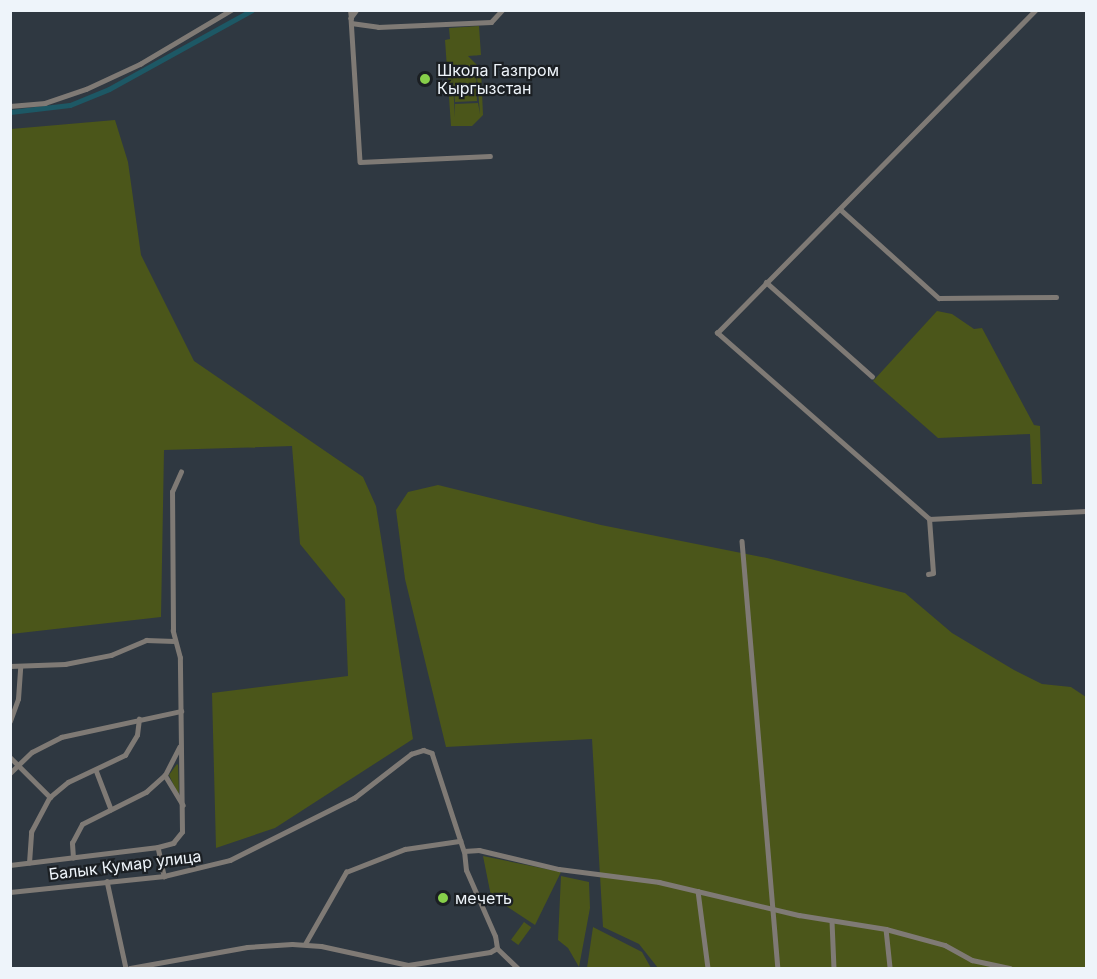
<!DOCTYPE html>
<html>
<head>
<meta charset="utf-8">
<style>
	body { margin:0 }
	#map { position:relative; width:1097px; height:979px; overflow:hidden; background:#2f3841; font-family:Inter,sans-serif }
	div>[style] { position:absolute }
	.green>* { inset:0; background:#4b561a; transform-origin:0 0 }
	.canal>* { height:5px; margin:-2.5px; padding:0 2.5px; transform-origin:2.5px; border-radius:2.5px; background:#1d5865 }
	.minor>* { height:4.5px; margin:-2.25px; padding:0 2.25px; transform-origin:2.25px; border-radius:2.25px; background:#7f7a75 }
	.tertiary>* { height:5px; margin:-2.5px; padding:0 2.5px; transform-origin:2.5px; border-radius:2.5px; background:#7f7a75 }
	.dots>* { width:16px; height:16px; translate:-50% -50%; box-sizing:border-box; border:3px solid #1b1f23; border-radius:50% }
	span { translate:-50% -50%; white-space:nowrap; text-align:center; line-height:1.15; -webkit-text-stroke:4.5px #1b1f23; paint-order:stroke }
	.poi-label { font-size:16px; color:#eef4fa }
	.left { translate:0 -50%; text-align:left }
	.street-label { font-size:16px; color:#eef4fa }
	.frame { position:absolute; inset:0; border:12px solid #eef4fa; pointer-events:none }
</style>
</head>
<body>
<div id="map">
	<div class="green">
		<div style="clip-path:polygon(evenodd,479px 26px,481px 55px,468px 56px,481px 69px,483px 115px,472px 126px,451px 126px,445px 40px,450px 39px,449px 28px,479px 26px,476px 66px,480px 114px,478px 103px,455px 104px,455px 117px,452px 68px,455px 102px,477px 101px,476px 66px)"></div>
		<div style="clip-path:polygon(115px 120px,128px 162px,141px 255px,194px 361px,363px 477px,376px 506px,413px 739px,275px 828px,216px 848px,212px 693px,348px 676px,345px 599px,300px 544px,292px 446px,164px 450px,161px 617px,11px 634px,11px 129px)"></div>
		<div style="clip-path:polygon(937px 311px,952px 314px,974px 329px,982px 328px,1034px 425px,1040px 426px,1042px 484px,1032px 484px,1030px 434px,938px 438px,873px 381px)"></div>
		<div style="clip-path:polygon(438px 485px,601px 525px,767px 558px,905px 593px,952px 633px,1014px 670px,1042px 684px,1071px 687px,1086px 697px,1086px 968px,658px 968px,639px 944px,603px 927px,592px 739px,446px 747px,405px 579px,396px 510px,408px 492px)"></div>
		<div style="clip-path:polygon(177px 764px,178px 765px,179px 796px,169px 775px)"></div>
		<div style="clip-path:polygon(483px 856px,561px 872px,535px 925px,491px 896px)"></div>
		<div style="clip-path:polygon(561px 876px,589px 882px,590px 908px,579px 967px,568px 948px,558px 940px)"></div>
		<div style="left:524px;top:922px;width:9px;height:22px;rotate:36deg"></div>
		<div style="clip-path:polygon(593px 927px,642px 952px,651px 968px,587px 968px)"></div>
	</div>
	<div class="canal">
		<div style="left:10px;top:112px;width:60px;rotate:-6.7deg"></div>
		<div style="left:70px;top:105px;width:42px;rotate:-22.3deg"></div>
		<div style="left:109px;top:89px;width:163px;rotate:-28.9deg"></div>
	</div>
	<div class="minor">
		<div style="left:357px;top:10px;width:10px;rotate:127deg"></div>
		<div style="left:351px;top:18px;width:144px;rotate:86.4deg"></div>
		<div style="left:360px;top:162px;width:130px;rotate:-2.6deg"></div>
		<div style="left:351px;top:23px;width:27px;rotate:8deg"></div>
		<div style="left:378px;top:27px;width:113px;rotate:-2.5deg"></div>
		<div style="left:491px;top:22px;width:16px;rotate:-47deg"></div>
		<div style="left:10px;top:106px;width:35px;rotate:-5deg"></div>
		<div style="left:45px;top:103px;width:43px;rotate:-18.9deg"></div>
		<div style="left:86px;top:89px;width:60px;rotate:-24.8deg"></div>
		<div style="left:140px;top:64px;width:106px;rotate:-30.7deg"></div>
		<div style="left:840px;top:209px;width:133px;rotate:42deg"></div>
		<div style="left:939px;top:298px;width:117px;rotate:-0.5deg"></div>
		<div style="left:766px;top:282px;width:142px;rotate:41.6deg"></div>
		<div style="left:929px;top:519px;width:282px;rotate:-138.7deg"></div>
		<div style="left:717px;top:333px;width:454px;rotate:-45.4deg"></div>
		<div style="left:742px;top:541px;width:429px;rotate:85.2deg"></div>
		<div style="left:928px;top:574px;width:5px;rotate:-11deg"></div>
		<div style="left:933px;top:573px;width:54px;rotate:-94.2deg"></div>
		<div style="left:929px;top:519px;width:157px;rotate:-2.9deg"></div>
		<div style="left:10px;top:666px;width:55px;rotate:-2.1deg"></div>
		<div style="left:65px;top:664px;width:47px;rotate:-11.1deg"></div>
		<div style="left:111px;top:655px;width:38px;rotate:-23deg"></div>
		<div style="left:146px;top:640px;width:28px;rotate:2deg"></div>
		<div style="left:10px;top:721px;width:23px;rotate:-70deg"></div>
		<div style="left:18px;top:699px;width:32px;rotate:-86deg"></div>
		<div style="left:10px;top:757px;width:57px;rotate:45deg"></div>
		<div style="left:96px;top:770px;width:42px;rotate:69deg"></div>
		<div style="left:10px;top:773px;width:30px;rotate:-44deg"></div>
		<div style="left:32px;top:752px;width:33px;rotate:-27deg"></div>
		<div style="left:61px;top:737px;width:123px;rotate:-12.2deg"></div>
		<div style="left:165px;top:775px;width:35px;rotate:59deg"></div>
		<div style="left:158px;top:847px;width:30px;rotate:78deg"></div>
		<div style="left:73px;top:858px;width:15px;rotate:-94deg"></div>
		<div style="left:72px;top:843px;width:21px;rotate:-62deg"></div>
		<div style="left:82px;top:824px;width:72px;rotate:-26.6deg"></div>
		<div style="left:146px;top:792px;width:25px;rotate:-42deg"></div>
		<div style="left:165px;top:775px;width:31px;rotate:-63deg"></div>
		<div style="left:29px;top:863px;width:31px;rotate:-86deg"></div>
		<div style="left:31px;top:832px;width:40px;rotate:-62deg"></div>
		<div style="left:50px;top:797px;width:23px;rotate:-40deg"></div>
		<div style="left:68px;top:782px;width:63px;rotate:-25.3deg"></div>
		<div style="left:125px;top:755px;width:23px;rotate:-59deg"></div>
		<div style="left:137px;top:735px;width:16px;rotate:-83deg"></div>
		<div style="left:10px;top:865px;width:149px;rotate:-6.9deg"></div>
		<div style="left:158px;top:847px;width:16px;rotate:-15deg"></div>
		<div style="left:173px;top:843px;width:14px;rotate:-51deg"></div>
		<div style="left:182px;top:832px;width:174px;rotate:-90.7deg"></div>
		<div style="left:180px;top:658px;width:28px;rotate:-105deg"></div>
		<div style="left:173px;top:631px;width:139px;rotate:-90.4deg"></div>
		<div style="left:172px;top:492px;width:22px;rotate:-66deg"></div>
		<div style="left:107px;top:881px;width:89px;rotate:77.7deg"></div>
		<div style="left:698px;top:891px;width:78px;rotate:82.6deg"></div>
		<div style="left:10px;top:892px;width:155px;rotate:-5.9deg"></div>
		<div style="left:164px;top:876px;width:68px;rotate:-13.6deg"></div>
		<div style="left:230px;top:860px;width:139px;rotate:-26.6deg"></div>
		<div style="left:354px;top:798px;width:72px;rotate:-37.7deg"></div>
		<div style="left:411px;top:754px;width:13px;rotate:-18deg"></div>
		<div style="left:423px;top:750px;width:9px;rotate:18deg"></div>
		<div style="left:432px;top:753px;width:103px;rotate:71.9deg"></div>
		<div style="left:464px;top:851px;width:15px;rotate:-4deg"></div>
		<div style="left:479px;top:850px;width:82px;rotate:13.4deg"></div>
		<div style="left:559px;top:869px;width:101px;rotate:7.4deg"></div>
		<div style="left:659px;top:882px;width:144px;rotate:13.3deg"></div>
		<div style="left:799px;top:915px;width:88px;rotate:9.1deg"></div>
		<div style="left:886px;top:929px;width:61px;rotate:15.2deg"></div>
		<div style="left:945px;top:945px;width:31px;rotate:29deg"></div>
		<div style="left:972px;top:960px;width:39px;rotate:12deg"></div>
		<div style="left:832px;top:921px;width:47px;rotate:87.6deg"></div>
		<div style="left:886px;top:929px;width:39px;rotate:84deg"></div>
		<div style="left:305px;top:944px;width:83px;rotate:-60.3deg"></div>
		<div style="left:346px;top:872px;width:63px;rotate:-21.3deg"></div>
		<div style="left:405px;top:849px;width:56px;rotate:-8.3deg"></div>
		<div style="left:497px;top:948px;width:29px;rotate:44deg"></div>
	</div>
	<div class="tertiary">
		<div style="left:350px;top:10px;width:8px;rotate:83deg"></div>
		<div style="left:130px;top:968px;width:119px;rotate:-10.2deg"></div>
		<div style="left:247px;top:947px;width:45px;rotate:-3.8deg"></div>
		<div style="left:292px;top:944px;width:29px;rotate:4deg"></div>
		<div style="left:321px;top:946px;width:89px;rotate:12.3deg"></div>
		<div style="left:408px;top:965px;width:83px;rotate:-9deg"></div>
		<div style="left:490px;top:952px;width:8px;rotate:-30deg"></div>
		<div style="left:497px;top:948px;width:12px;rotate:-99deg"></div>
		<div style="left:495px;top:936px;width:72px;rotate:-113.7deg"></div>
		<div style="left:466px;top:870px;width:19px;rotate:-96deg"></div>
	</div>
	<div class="dots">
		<div style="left:425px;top:79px;background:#87cf4a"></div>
		<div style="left:443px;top:898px;background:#87cf4a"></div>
	</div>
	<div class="poi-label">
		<span class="left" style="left:437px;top:79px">Школа Газпром<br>Кыргызстан</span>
		<span class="left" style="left:455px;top:898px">мечеть</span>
	</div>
	<div class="street-label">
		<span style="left:125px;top:865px;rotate:-7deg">Балык Кумар улица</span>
	</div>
	<div class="frame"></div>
</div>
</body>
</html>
